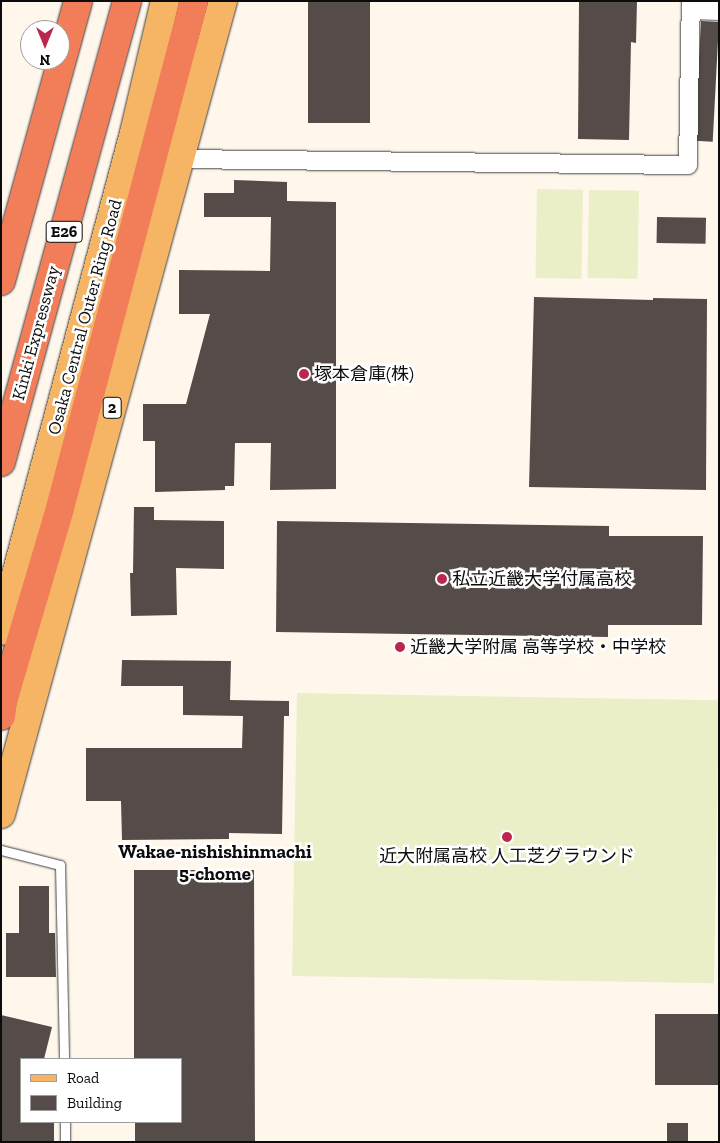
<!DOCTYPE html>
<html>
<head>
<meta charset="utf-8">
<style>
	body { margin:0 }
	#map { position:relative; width:720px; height:1143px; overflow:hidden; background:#fff7ec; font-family:"Zilla Slab","Noto Sans JP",serif }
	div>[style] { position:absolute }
	.pitch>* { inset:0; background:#eaefc8; transform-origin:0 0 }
	.building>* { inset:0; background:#554b49; transform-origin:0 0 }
	.roads { filter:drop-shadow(0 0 1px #3f3f3f) drop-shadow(0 0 1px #3f3f3f) }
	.lane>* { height:9px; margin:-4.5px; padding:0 4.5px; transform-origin:4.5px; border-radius:4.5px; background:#fff }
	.street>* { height:18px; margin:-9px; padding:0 9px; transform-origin:9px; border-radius:9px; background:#fff }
	.primary>* { height:28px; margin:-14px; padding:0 14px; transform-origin:14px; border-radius:14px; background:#f5b565 }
	.highway>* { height:28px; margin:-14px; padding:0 14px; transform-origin:14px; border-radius:14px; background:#f17e58 }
	.dots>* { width:14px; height:14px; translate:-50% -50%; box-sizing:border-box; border:2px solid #fff; border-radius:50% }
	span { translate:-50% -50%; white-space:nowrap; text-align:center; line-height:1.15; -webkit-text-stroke:5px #fff; paint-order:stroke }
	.shield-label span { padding:1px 4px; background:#fff; border:1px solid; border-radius:4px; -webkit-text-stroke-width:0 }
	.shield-label { font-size:16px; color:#0c0c0c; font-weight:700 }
	.street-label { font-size:18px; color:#0c0c0c }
	.poi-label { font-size:18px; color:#0c0c0c }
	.left { translate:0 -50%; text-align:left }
	.neighbourhood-label { font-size:19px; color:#0c0c0c; font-weight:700 }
	.frame { position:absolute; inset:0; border:2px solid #0c0c0c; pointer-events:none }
	.legend { position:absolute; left:20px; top:1058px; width:162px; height:65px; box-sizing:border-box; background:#fff; border:1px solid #9e9e9e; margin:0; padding:6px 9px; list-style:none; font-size:15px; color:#0c0c0c }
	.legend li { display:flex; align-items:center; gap:10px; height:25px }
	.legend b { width:25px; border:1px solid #9e9e9e }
	.north { position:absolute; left:20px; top:20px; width:50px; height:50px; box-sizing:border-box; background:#fff; border:1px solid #9e9e9e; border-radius:50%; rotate:180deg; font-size:14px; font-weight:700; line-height:20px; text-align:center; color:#0c0c0c }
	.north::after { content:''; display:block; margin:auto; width:18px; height:22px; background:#b9284c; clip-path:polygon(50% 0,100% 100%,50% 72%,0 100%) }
</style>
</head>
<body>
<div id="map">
	<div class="pitch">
		<div style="left:537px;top:189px;width:46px;height:89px;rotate:1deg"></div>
		<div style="left:589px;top:190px;width:50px;height:88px;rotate:1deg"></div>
		<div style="left:297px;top:693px;width:422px;height:283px;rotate:1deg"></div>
	</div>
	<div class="building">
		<div style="left:308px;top:1px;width:62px;height:122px"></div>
		<div style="clip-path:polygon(579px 1px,637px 1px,636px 43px,631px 42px,629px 140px,578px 139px)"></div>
		<div style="left:701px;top:21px;width:18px;height:120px;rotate:3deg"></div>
		<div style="clip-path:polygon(234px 180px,287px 182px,287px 201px,336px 202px,336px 489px,270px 490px,271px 443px,235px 443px,234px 486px,225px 486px,225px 490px,155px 492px,155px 441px,143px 441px,143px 404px,186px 404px,210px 314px,179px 314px,179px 270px,270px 271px,271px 217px,204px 217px,204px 193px,234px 193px)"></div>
		<div style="left:657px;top:217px;width:49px;height:26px;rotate:1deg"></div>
		<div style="clip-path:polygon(534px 297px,653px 300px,653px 298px,707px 299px,706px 490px,529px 487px)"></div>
		<div style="clip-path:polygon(134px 507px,154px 507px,154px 520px,224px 521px,224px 569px,176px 568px,177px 615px,131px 616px,130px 573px,133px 573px)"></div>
		<div style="clip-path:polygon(277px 521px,609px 526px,609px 536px,703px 536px,702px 625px,608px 625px,608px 637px,276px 632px)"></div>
		<div style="clip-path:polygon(122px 660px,231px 661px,230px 700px,289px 701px,289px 716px,284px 716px,282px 834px,229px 833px,229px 839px,122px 840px,121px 801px,86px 801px,86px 748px,242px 748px,243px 716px,183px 715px,183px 686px,121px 686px)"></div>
		<div style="clip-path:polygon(134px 870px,254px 870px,255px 1142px,135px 1142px,135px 1122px,181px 1122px,181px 1059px,134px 1059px)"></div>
		<div style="clip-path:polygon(19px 886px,49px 886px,49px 933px,55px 933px,56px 977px,6px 977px,6px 933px,19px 933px)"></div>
		<div style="left:655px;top:1014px;width:64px;height:71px"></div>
		<div style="clip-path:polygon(1px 1015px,52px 1027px,44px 1059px,21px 1059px,21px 1122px,54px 1122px,54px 1142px,1px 1142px)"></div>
		<div style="left:667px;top:1123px;width:21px;height:19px"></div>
	</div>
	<div class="roads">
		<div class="lane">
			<div style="left:1px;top:850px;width:61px;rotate:14.3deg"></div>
			<div style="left:60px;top:865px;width:194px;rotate:88.8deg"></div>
			<div style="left:65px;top:1122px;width:20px;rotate:90deg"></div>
		</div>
		<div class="street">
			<div style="left:691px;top:10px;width:28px;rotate:2deg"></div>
			<div style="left:180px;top:159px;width:508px;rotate:0.68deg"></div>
			<div style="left:688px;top:165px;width:164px;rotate:-89deg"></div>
		</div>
		<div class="primary">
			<div style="left:1px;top:631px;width:515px;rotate:-75.05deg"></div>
			<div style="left:134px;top:133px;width:136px;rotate:-76.8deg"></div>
			<div style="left:1px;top:814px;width:843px;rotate:-74.73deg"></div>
		</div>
		<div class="highway">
			<div style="left:1px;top:281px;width:290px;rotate:-74.6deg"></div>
			<div style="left:1px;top:462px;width:478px;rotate:-74.7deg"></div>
			<div style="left:1px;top:716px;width:15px;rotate:-82deg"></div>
			<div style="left:3px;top:701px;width:201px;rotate:-73.5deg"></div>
			<div style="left:60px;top:508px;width:524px;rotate:-75.2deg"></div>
		</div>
	</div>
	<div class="dots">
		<div style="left:304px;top:374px;background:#b9284c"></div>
		<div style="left:442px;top:579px;background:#b9284c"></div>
		<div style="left:400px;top:647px;background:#b9284c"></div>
		<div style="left:507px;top:837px;background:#b9284c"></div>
	</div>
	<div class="shield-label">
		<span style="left:64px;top:232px">E26</span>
		<span style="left:112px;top:408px">2</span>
	</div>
	<div class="street-label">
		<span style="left:85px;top:317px;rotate:-75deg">Osaka Central Outer Ring Road</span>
		<span style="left:36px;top:333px;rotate:-75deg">Kinki Expressway</span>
	</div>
	<div class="poi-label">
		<span class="left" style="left:314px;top:374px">塚本倉庫(株)</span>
		<span class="left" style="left:452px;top:579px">私立近畿大学付属高校</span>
		<span class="left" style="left:410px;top:647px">近畿大学附属 高等学校・中学校</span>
		<span style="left:507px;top:856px">近大附属高校 人工芝グラウンド</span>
	</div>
	<div class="neighbourhood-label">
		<span style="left:215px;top:863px">Wakae-nishishinmachi<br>5-chome</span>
	</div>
	<div class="frame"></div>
	<ul class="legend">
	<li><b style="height:6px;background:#f5b565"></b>Road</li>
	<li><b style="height:14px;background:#554b49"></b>Building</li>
	</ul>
	<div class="north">N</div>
</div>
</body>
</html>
